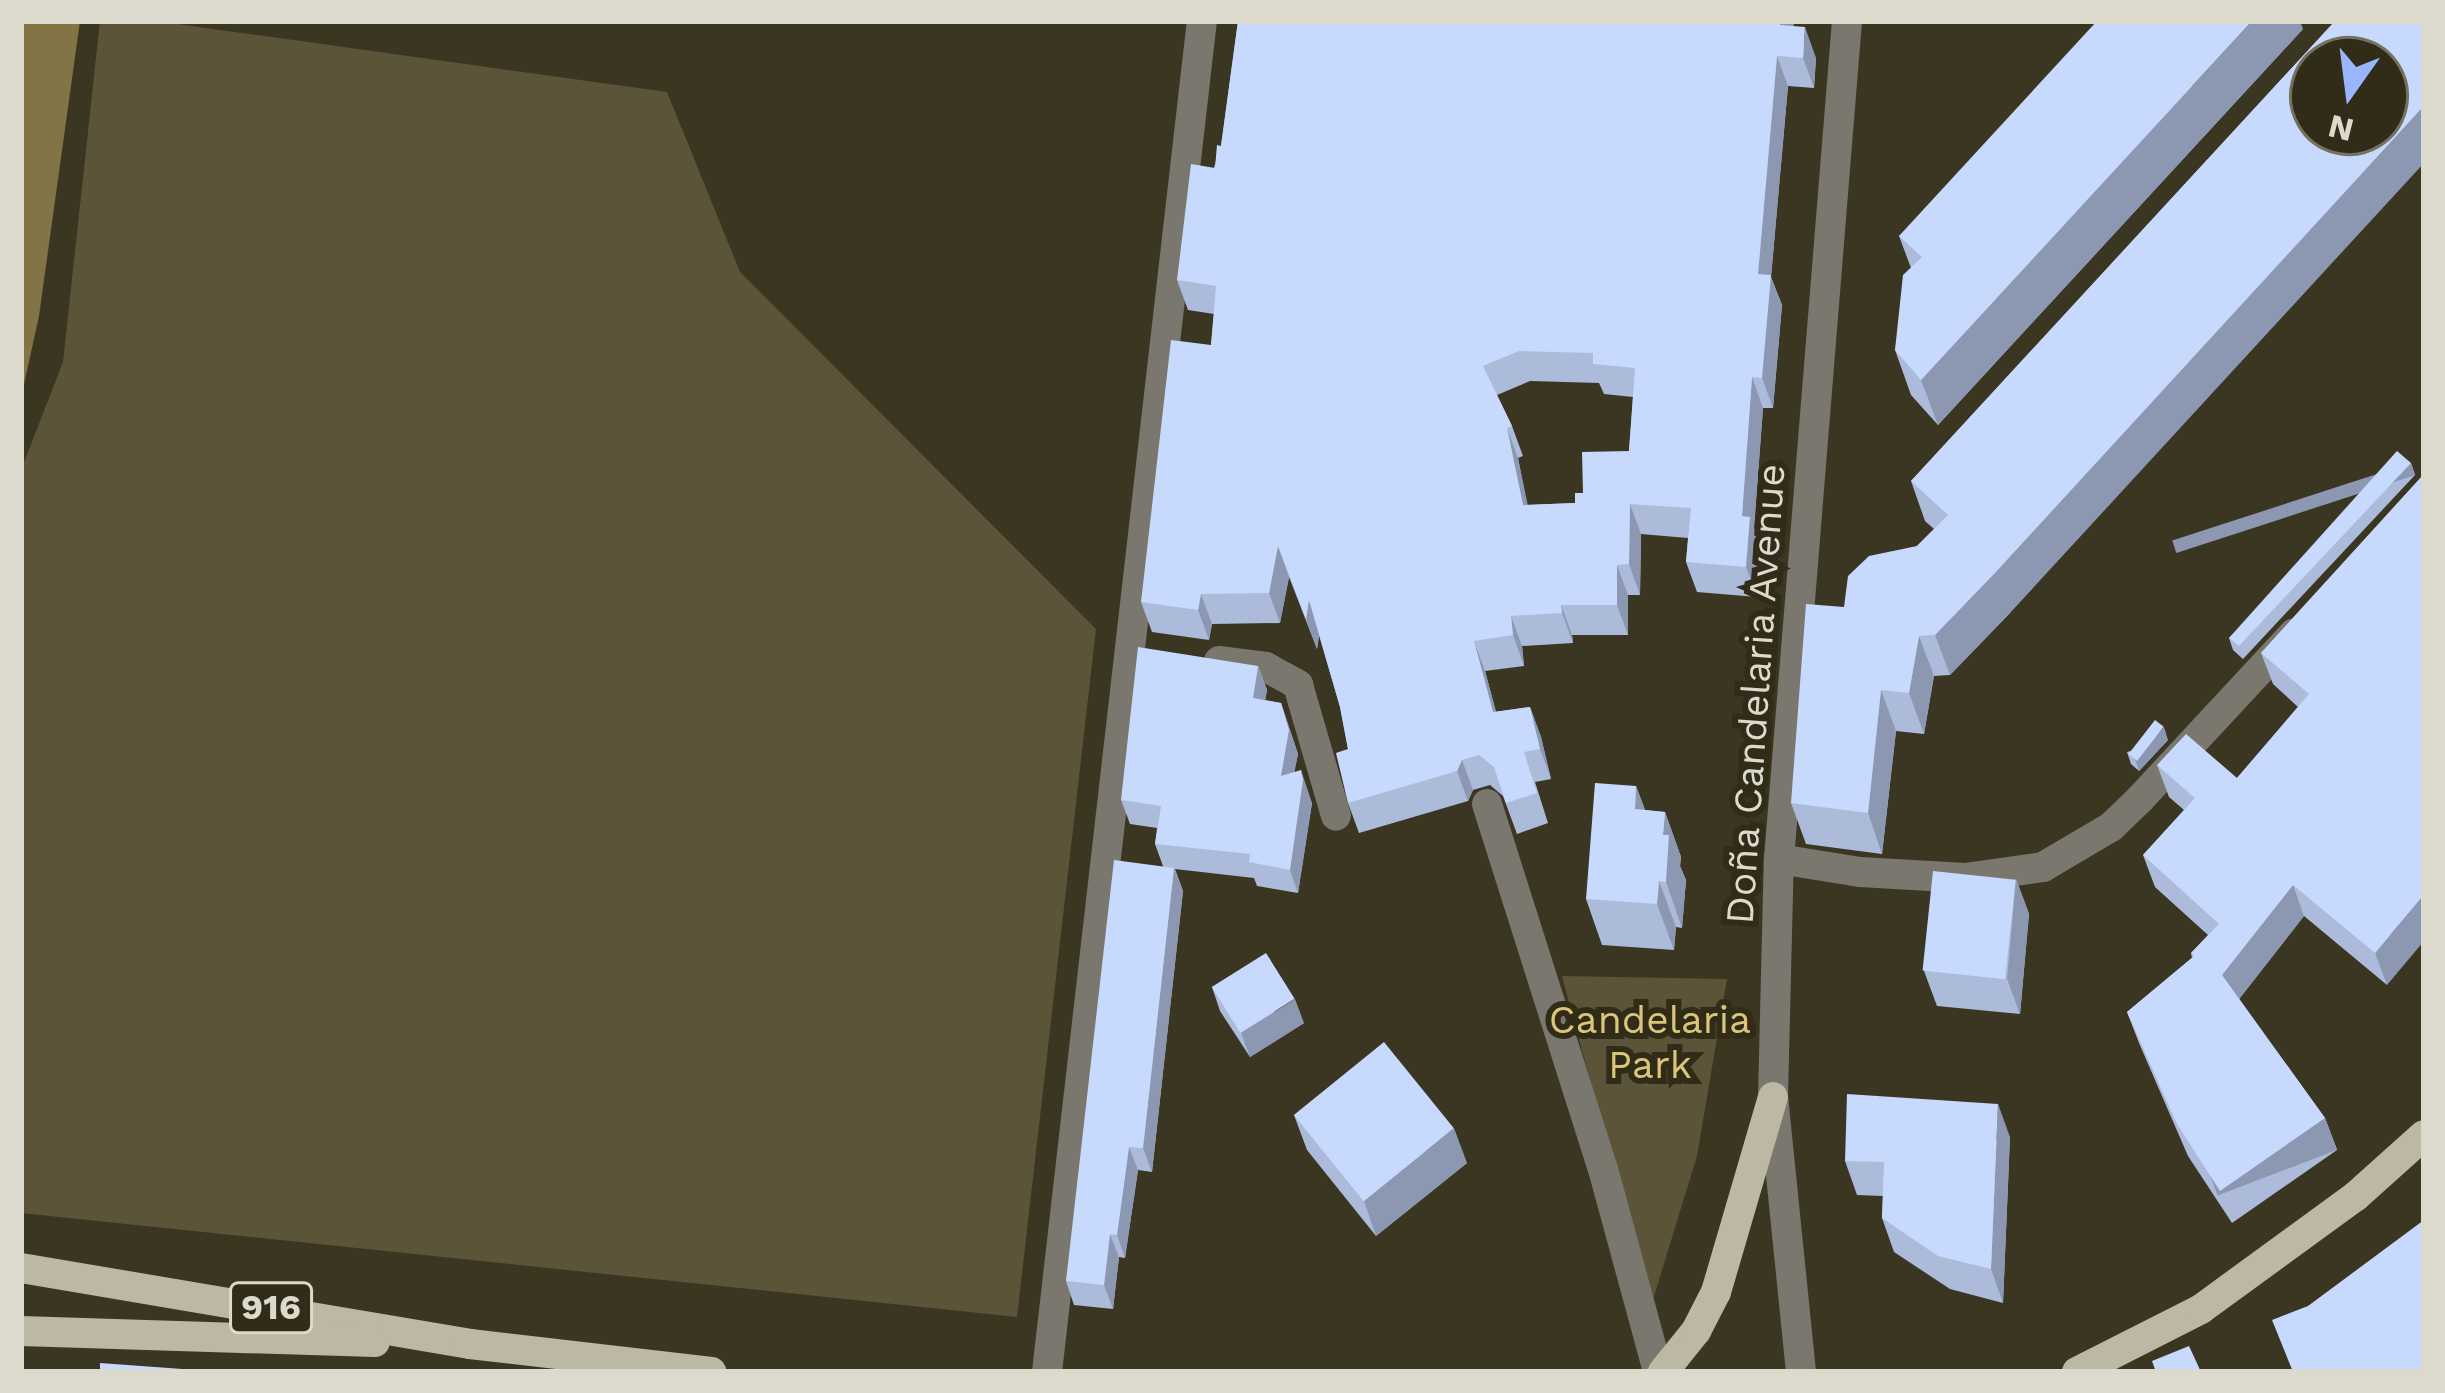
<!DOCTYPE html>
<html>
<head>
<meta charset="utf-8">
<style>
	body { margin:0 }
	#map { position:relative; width:2445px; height:1393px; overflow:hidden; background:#3b3622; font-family:"Work Sans",sans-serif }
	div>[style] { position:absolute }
	.green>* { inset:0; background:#5c5438 }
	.water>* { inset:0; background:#827444 }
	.minor>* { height:30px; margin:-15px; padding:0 15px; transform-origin:15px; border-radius:15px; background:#7a776e }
	.major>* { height:30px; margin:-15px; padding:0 15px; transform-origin:15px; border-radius:15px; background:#bdb8a4 }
	.wall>* { inset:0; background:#acbbda }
	.shaded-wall>* { inset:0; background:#8c98b2; transform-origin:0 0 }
	.building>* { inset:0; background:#c8d9fe; transform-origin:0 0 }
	span { translate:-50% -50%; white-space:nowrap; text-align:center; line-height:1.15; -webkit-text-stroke:12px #312c18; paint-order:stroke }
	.shield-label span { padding:3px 9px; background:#312c18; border:3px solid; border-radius:9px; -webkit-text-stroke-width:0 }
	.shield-label { font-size:36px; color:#dcd9cd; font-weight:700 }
	.street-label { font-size:39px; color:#dcd9cd }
	.park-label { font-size:39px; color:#dac57a }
	.frame { position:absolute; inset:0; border:24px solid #dcd9cd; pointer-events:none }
	.north { position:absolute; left:2289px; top:36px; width:120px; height:120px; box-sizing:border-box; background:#312c18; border:3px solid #757160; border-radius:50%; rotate:194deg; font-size:33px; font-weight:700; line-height:48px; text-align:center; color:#dcd9cd }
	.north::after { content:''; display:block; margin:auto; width:42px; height:54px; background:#98b5fd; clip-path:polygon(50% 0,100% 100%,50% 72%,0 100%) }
</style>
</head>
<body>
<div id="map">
	<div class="green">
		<div style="clip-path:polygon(100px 21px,156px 21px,667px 92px,740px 272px,1096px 629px,1017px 1317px,21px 1213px,21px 470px,63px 362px)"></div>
		<div style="clip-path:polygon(1562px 976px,1727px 979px,1697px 1156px,1651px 1306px)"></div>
	</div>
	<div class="water">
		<div style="clip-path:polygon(21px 21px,80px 21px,39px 316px,21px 398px)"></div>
	</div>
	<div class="minor">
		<div style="left:1219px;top:661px;width:47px;rotate:7.3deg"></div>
		<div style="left:1266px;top:667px;width:37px;rotate:29deg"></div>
		<div style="left:1298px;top:685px;width:136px;rotate:73.8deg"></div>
		<div style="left:1487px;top:804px;width:383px;rotate:72.4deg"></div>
		<div style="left:1603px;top:1169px;width:210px;rotate:74.8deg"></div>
		<div style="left:1779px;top:859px;width:82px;rotate:9.1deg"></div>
		<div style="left:1860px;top:872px;width:105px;rotate:3.3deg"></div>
		<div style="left:1965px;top:878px;width:79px;rotate:-8deg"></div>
		<div style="left:2043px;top:867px;width:79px;rotate:-30.5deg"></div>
		<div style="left:2111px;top:827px;width:40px;rotate:-44deg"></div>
		<div style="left:2140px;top:799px;width:226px;rotate:-47.1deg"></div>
		<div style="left:1047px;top:1372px;width:1360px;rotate:-83.46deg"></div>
		<div style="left:1801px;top:1372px;width:276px;rotate:-95.8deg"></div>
		<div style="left:1773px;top:1097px;width:238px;rotate:-88.6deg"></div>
		<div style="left:1779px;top:859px;width:841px;rotate:-85.36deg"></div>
	</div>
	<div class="major">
		<div style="left:21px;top:1268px;width:455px;rotate:9.6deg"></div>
		<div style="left:470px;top:1344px;width:243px;rotate:6.6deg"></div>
		<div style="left:21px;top:1331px;width:354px;rotate:1.8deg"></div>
		<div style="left:1663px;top:1372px;width:53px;rotate:-51.2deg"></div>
		<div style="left:1696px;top:1331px;width:44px;rotate:-62.9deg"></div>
		<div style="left:1716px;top:1292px;width:203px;rotate:-73.7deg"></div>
		<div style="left:2077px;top:1372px;width:139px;rotate:-26.9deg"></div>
		<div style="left:2201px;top:1309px;width:192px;rotate:-36.1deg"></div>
		<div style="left:2356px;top:1196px;width:91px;rotate:-41.9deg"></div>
	</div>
	<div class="wall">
		<div style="clip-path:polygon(evenodd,1238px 21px,1794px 21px,1793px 26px,1816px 58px,1814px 88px,1788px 86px,1771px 277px,1782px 305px,1773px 408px,1763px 408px,1754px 528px,1761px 547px,1757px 597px,1697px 592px,1686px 562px,1688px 538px,1641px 534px,1640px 595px,1628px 595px,1628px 635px,1572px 635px,1573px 643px,1522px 646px,1524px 666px,1485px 671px,1496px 712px,1530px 707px,1541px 737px,1551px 779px,1535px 782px,1548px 823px,1517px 834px,1503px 796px,1490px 785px,1473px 790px,1468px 801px,1359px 833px,1348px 803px,1348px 749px,1340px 707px,1319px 635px,1317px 649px,1289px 577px,1280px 623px,1212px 624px,1209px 640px,1152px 632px,1141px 602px,1211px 345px,1214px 314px,1188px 310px,1177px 280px,1221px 146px,1238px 21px,1530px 381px,1599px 383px,1604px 394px,1633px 397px,1629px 451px,1575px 503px,1527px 505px,1518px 458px,1523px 456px,1512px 426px,1497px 395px,1530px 381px)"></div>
		<div style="clip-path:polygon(2335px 21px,2010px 613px,1950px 675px,1934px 676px,1924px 734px,1896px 731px,1882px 854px,1806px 844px,1791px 803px,1844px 607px,1917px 546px,1934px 529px,1925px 521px,1911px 481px)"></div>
		<div style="clip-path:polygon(2303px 29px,1938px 425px,1911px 395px,1895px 350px,1911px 268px,1899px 236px)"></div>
		<div style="clip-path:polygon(2411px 463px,2415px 475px,2243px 659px,2233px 650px,2229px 638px)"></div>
		<div style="clip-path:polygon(2424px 474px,2387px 985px,2304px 916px,2239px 999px,2325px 1118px,2337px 1150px,2232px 1223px,2188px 1156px,2139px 1043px,2127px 1012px,2192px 958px,2191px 953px,2208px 935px,2155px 887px,2143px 855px,2184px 810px,2169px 797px,2157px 765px,2237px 778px,2298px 707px,2273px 684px,2261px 653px)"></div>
		<div style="clip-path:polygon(1258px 666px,1267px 690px,1265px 700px,1281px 703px,1298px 754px,1294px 772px,1312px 803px,1298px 893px,1257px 886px,1254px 878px,1175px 869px,1183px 891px,1152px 1172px,1138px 1170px,1125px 1258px,1119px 1257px,1113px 1309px,1074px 1305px,1066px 1281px,1163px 866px,1155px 844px,1157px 828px,1130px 824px,1121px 800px)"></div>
		<div style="clip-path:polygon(2168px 740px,2139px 771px,2131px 764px,2127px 752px)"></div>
		<div style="clip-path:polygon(1636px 786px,1645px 810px,1665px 812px,1681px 857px,1680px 866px,1686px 880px,1682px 928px,1676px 927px,1674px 950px,1602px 945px,1586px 899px)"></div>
		<div style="clip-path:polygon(2016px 879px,2029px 914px,2020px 1014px,1937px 1006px,1924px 971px)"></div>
		<div style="clip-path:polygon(1212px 987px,1304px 1023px,1250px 1057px,1220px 1011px)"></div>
		<div style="clip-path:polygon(1294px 1115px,1467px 1163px,1376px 1236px,1307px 1150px)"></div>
		<div style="clip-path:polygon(2010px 1137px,2003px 1303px,1950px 1289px,1894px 1252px,1882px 1218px,1883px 1196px,1857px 1195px,1845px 1161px)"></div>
	</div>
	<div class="shaded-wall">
		<div style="clip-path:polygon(1780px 21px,1794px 21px,1791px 55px,1780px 25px)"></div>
		<div style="clip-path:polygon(2252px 21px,2300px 21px,2303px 29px,1938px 425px,1921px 380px)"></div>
		<div style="clip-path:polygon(1805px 27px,1816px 58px,1814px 88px,1803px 58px)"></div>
		<div style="clip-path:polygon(1777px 56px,1788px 86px,1771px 277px,1782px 305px,1773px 408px,1762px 378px,1758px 274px)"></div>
		<div style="clip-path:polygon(2424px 106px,2424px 163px,2010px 613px,1950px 675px,1935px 635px)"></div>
		<div style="clip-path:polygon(1752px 377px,1763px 408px,1754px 528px,1761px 547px,1757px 597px,1746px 567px,1742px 516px)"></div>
		<div style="clip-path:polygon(1507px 428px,1518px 458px,1534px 535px,1523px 505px)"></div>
		<div style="left:2411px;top:463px;width:13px;height:251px;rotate:72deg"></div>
		<div style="clip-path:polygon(1630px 504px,1641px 534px,1640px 595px,1629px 564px)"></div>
		<div style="clip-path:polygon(1278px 546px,1289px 577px,1280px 623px,1269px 593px)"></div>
		<div style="clip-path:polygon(1617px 565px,1628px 595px,1628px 635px,1617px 605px)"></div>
		<div style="clip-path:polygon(1201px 594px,1212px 624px,1209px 640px,1198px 610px)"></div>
		<div style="clip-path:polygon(1309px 600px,1320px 630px,1317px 649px,1306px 619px)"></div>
		<div style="clip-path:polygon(1561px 605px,1572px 635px,1573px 643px,1562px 613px)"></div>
		<div style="clip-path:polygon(1511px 616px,1522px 646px,1524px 666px,1513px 635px)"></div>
		<div style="clip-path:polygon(1919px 636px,1934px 676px,1924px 734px,1909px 693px)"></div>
		<div style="clip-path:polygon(1474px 641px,1485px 671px,1504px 742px,1493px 712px)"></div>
		<div style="clip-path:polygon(1258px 666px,1267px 690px,1262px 721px,1253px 698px)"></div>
		<div style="clip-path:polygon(1881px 690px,1896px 731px,1882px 854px,1868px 813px)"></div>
		<div style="clip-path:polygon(1281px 703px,1298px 754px,1289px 800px,1281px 776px)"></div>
		<div style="clip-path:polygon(1530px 707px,1541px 737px,1551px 779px,1540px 749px)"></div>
		<div style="clip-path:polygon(2164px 727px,2168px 740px,2139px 771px,2135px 759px)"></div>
		<div style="clip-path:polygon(1462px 760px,1473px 790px,1468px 801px,1457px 771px)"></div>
		<div style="clip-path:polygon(1301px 770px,1312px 803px,1298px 893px,1290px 870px)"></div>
		<div style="clip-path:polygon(1636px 786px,1653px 831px,1635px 809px)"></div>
		<div style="clip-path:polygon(1665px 812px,1681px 857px,1680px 866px,1686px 880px,1682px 928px,1666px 882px,1663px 835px)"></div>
		<div style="clip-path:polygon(1174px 868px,1183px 891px,1152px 1172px,1143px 1148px)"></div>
		<div style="clip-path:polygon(2016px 879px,2029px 914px,2020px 1014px,2007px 979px)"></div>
		<div style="clip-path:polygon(1659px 881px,1676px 927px,1674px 950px,1657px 904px)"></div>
		<div style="clip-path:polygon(2293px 885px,2304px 916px,2233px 1007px,2222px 975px)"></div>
		<div style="clip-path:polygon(2424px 895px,2424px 941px,2387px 985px,2375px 953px)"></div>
		<div style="clip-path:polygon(1295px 999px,1304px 1023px,1250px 1057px,1241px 1033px)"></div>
		<div style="clip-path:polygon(1998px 1104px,2010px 1137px,2003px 1303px,1991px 1269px)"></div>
		<div style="left:2325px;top:1118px;width:34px;height:128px;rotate:69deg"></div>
		<div style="clip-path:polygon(1454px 1128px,1467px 1163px,1376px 1236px,1364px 1201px)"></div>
		<div style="clip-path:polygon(1129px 1147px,1138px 1170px,1125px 1258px,1117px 1235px)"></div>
		<div style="clip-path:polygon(1110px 1234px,1119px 1257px,1113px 1309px,1104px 1285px)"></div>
	</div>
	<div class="building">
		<div style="clip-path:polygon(evenodd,1238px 21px,1780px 21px,1780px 25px,1805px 27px,1803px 58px,1777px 56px,1758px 274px,1771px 275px,1762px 378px,1752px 377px,1742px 516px,1750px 517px,1746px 567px,1686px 562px,1691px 508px,1630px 504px,1629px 564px,1617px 565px,1617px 605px,1561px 605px,1562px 613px,1511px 616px,1513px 635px,1474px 641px,1493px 712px,1530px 707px,1540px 749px,1524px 752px,1537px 793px,1506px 803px,1494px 767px,1479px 755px,1462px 760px,1457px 771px,1348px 803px,1336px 753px,1348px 749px,1340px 707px,1309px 600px,1306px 619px,1278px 546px,1269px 593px,1201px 594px,1198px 610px,1141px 602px,1171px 340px,1211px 345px,1216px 286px,1177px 280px,1191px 164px,1215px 168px,1217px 145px,1221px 146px,1238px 21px,1519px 351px,1593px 353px,1593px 364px,1635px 368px,1629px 451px,1582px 452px,1583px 493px,1575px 493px,1575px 503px,1523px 505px,1507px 428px,1512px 426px,1483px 366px,1519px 351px)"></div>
		<div style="clip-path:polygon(2097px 21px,2252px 21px,1921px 380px,1895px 350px,1903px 275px,1922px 257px,1899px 236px)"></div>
		<div style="clip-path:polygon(evenodd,2335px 21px,2424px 21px,2424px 106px,1995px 573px,1935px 635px,1919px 636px,1909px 693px,1881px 690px,1868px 813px,1791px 803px,1806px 604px,1844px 607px,1848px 576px,1869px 556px,1917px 546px,1948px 515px,1911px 481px,2335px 21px,2313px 60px,2385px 60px,2385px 132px,2313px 132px,2313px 60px)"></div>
		<div style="clip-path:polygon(2397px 451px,2411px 463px,2239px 646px,2229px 638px)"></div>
		<div style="clip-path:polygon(2424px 474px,2424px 895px,2375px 953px,2293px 885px,2222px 975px,2325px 1118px,2220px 1191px,2177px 1124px,2127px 1012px,2194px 956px,2191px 953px,2219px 924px,2143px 855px,2195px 798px,2157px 765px,2186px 734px,2237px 778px,2309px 694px,2261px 653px)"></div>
		<div style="clip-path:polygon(1138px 647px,1258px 666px,1253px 698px,1281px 703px,1289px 730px,1281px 776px,1301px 770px,1303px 780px,1290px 870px,1249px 862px,1250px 854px,1155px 844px,1161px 806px,1121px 800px)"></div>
		<div style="left:2155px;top:720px;width:11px;height:43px;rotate:38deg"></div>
		<div style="clip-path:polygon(1595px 783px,1636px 786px,1635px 809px,1665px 812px,1663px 835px,1669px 835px,1666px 882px,1659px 881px,1657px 904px,1586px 899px)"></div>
		<div style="clip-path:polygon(1114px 860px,1174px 868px,1143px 1148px,1129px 1147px,1117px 1235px,1110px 1234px,1104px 1285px,1066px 1281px)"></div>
		<div style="left:1933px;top:871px;width:83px;height:100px;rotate:6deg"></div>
		<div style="left:1266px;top:953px;width:54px;height:64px;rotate:58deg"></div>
		<div style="left:1384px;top:1042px;width:111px;height:116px;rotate:51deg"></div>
		<div style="clip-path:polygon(1847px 1094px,1998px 1104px,1991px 1269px,1938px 1256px,1882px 1218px,1884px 1162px,1845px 1161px)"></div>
		<div style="clip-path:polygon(2424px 1220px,2424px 1372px,2293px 1372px,2272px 1320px,2308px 1306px)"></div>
		<div style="clip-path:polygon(2189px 1346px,2201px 1372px,2156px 1372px,2152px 1361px)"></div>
		<div style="clip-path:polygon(100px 1363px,196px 1370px,196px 1372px,100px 1372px)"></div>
	</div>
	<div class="shield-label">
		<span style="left:271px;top:1308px">916</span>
	</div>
	<div class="street-label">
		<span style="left:1756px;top:694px;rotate:-86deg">Doña Candelaria Avenue</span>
	</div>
	<div class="park-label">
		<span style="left:1650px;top:1043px">Candelaria<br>Park</span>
	</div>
	<div class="frame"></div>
	<div class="north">N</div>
</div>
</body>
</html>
